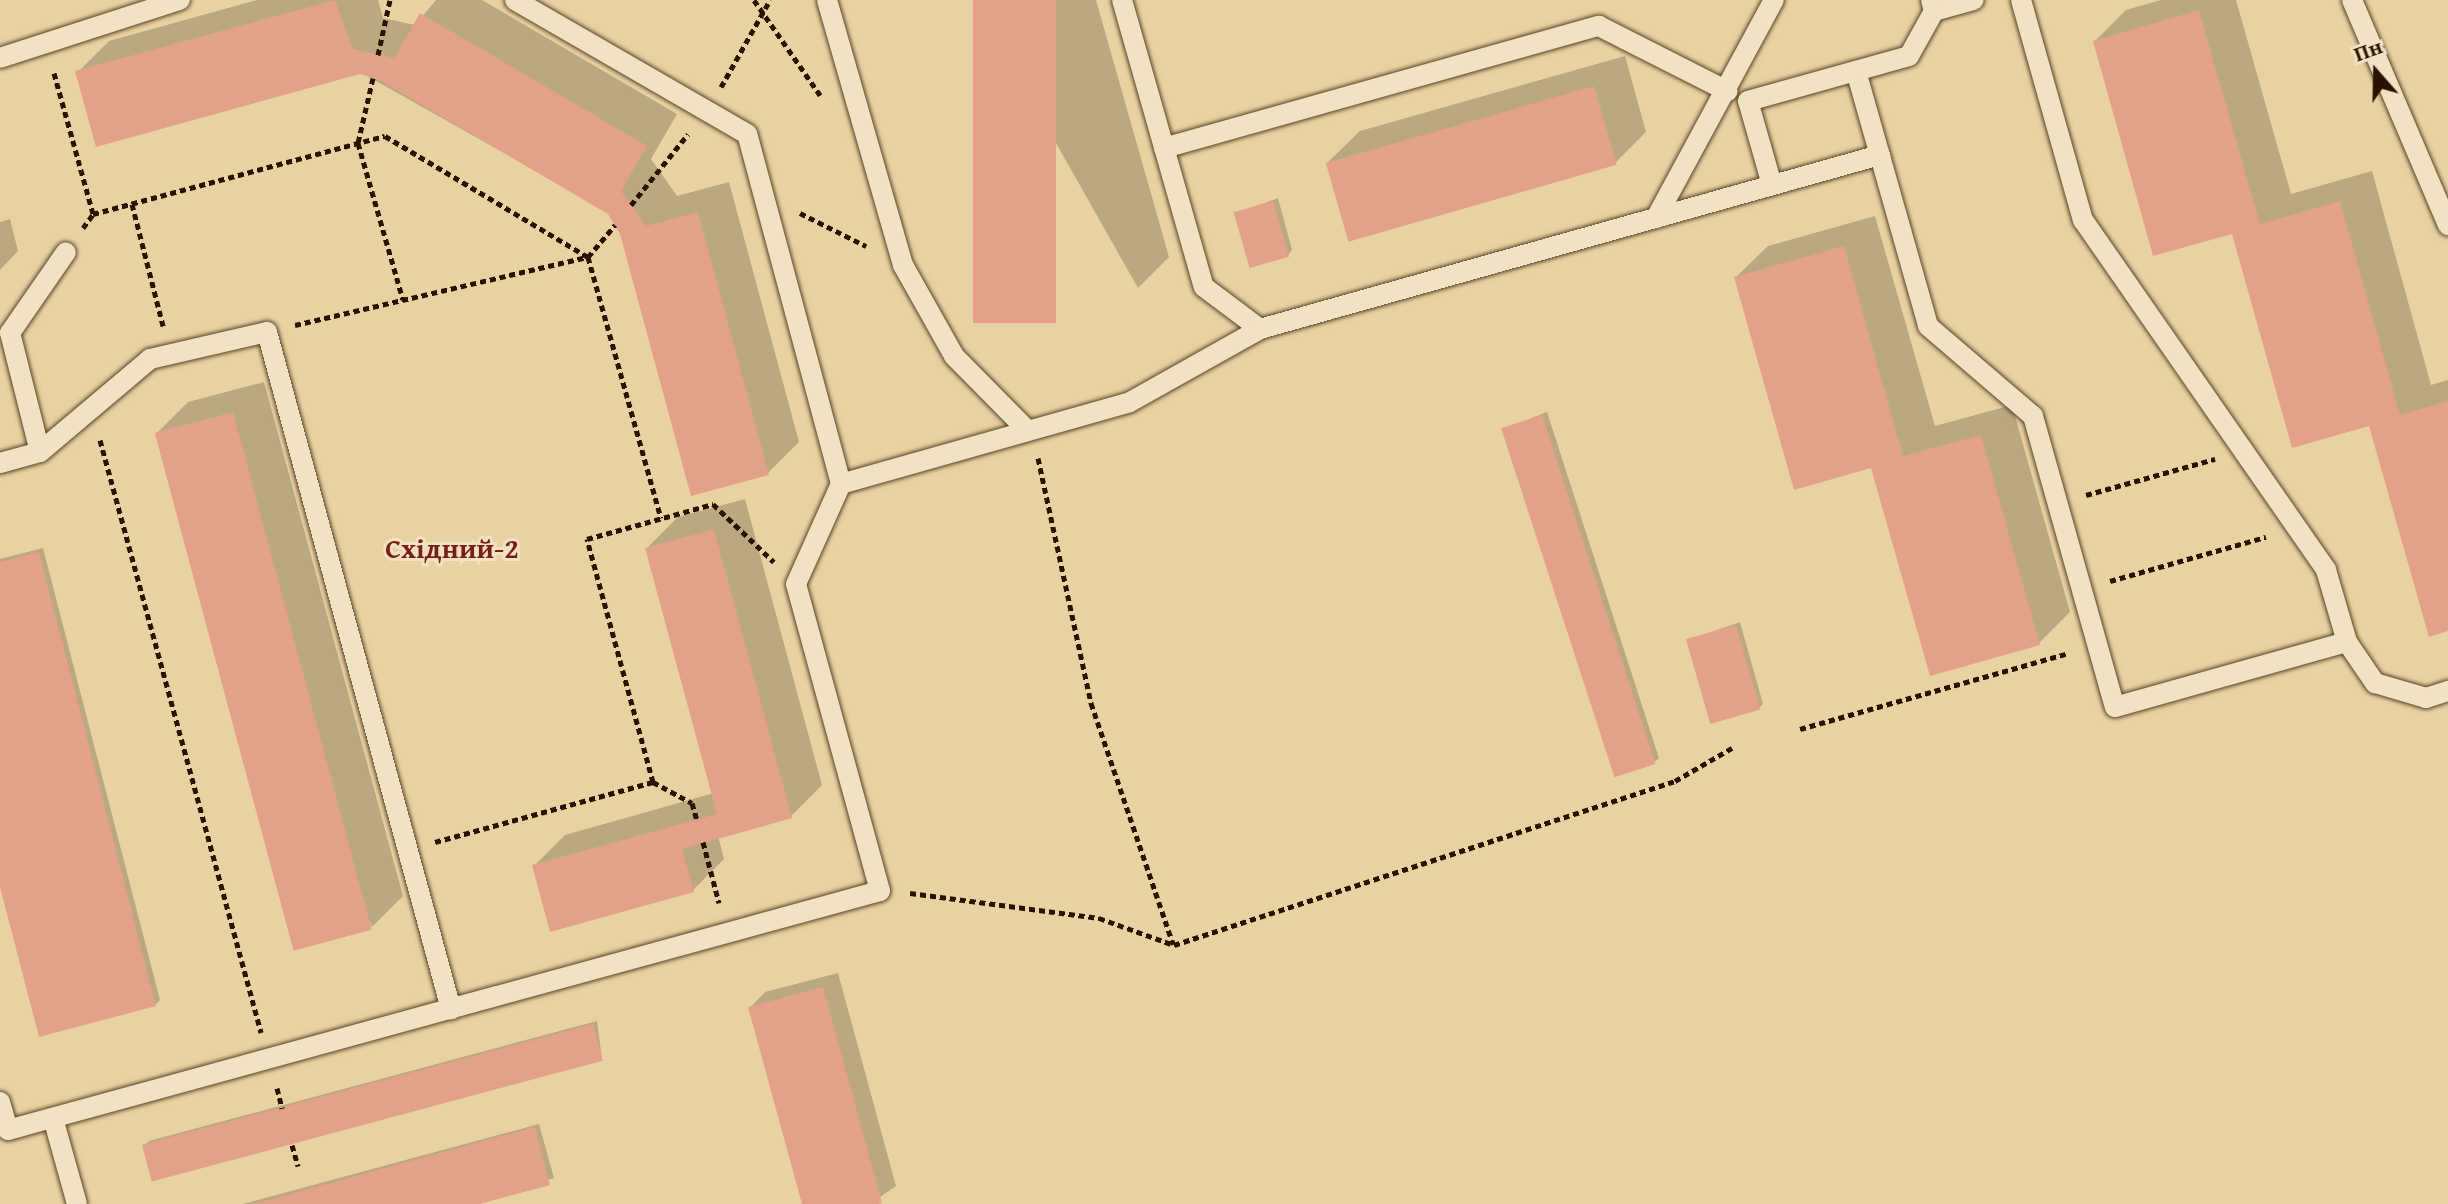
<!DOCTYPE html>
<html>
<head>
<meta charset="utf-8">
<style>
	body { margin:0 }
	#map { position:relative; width:2448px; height:1204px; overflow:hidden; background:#e9d2a2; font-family:"Gentium Book Plus",serif }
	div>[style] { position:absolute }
	.shadow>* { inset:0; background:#0003 }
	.building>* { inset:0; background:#e2a188; transform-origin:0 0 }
	.path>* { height:5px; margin-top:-2.5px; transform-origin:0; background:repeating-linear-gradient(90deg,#291300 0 6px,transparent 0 10px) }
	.roads { filter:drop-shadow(0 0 2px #594328) drop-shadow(0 0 2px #594328) }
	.service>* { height:20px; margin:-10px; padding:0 10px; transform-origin:10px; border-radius:10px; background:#f1e2c3 }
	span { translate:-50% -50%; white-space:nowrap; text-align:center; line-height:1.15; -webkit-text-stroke:6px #f1e2c3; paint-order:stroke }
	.neighbourhood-label { font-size:28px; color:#7a1f14; font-weight:700 }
	.north { position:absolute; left:2336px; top:32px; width:80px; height:80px; -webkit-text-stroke:6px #f1e2c3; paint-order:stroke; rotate:340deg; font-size:22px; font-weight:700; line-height:32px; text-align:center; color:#291300 }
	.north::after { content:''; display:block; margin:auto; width:28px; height:36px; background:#291300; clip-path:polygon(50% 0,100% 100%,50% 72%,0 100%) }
</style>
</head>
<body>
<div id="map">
	<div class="shadow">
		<div style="clip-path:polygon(257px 0,378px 0,383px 18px,415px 25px,436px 0,482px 0,677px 114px,651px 159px,677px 196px,729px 182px,799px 442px,768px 473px,609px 212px,360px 72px,78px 72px,109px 41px)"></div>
		<div style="clip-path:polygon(975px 0,1096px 0,1169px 257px,1138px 288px)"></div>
		<div style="clip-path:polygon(2161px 0,2236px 0,2291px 194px,2372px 171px,2431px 385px,2448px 380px,2448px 629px,2370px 424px,2095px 41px,2126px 10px)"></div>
		<div style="clip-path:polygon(1625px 56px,1646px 132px,1615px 163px,1328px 162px,1360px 131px)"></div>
		<div style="clip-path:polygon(1278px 198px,1292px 250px,1288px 255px,1237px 213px)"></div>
		<div style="clip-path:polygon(1875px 216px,1935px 426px,2012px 405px,2070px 612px,2039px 643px,1873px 466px,1736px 277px,1768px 246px)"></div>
		<div style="clip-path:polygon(10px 219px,18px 251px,0 270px,0 222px)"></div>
		<div style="clip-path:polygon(264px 382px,403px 896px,372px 927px,157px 433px,188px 402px)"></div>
		<div style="clip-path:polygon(1547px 412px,1659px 758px,1654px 762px,1503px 429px)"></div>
		<div style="clip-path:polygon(745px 499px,822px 785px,791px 816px,718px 836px,724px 859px,693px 890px,534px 866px,565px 835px,714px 793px,647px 548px,678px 517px)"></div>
		<div style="clip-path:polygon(43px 548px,160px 1000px,155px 1005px,0 879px,0 559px)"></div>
		<div style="clip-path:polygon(1740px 622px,1763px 704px,1759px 708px,1688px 640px)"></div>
		<div style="clip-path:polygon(838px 973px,896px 1186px,870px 1204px,804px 1204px,750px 1008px,765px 992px)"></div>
		<div style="clip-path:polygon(597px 1021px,602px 1059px,144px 1146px,149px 1141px)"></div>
		<div style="clip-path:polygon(539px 1124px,554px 1178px,471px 1204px,243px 1204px)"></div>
	</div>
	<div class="building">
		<div style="clip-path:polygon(335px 0,353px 49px,394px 58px,420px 13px,647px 146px,621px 191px,646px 226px,698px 212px,769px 475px,691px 496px,620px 234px,608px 214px,381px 81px,360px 74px,96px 147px,75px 71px)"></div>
		<div style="left:973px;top:0;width:83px;height:323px"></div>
		<div style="clip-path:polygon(2199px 10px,2260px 224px,2340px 201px,2400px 415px,2448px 401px,2448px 631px,2429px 637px,2369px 426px,2292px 448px,2232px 234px,2153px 256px,2093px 41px)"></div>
		<div style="left:1594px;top:86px;width:82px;height:279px;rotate:74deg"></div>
		<div style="left:1273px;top:201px;width:58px;height:41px;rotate:74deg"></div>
		<div style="clip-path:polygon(1844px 246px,1903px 456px,1981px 435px,2040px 645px,1930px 676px,1871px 468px,1794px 490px,1734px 277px)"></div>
		<div style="left:233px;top:412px;width:536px;height:81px;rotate:75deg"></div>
		<div style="left:1542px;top:415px;width:367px;height:43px;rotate:72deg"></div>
		<div style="clip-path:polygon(714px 529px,792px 818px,682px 849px,694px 892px,550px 932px,532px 865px,717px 814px,645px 548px)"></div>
		<div style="clip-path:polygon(39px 552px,156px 1006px,39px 1037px,0 887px,0 562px)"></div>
		<div style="left:1736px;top:625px;width:88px;height:52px;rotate:74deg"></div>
		<div style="clip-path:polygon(823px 987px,882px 1203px,877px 1204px,802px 1204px,748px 1007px)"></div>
		<div style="left:593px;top:1024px;width:38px;height:467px;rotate:75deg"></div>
		<div style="clip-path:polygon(535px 1127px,550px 1185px,479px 1204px,254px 1204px)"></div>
	</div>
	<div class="path">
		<div style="left:754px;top:0;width:116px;rotate:55.2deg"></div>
		<div style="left:378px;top:55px;width:56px;rotate:-77.7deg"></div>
		<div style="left:54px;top:73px;width:146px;rotate:74.5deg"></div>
		<div style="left:373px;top:78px;width:67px;rotate:103deg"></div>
		<div style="left:358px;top:143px;width:163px;rotate:74deg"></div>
		<div style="left:721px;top:87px;width:100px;rotate:-60.6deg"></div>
		<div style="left:132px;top:204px;width:126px;rotate:75.7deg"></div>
		<div style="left:631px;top:205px;width:91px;rotate:-51.2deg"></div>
		<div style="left:800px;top:213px;width:74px;rotate:26.6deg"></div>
		<div style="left:83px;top:228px;width:17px;rotate:-54deg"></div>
		<div style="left:93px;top:214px;width:302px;rotate:-15deg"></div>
		<div style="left:385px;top:136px;width:236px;rotate:30.8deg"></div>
		<div style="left:588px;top:257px;width:271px;rotate:74.4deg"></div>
		<div style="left:295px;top:325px;width:301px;rotate:-13.1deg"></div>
		<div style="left:588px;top:257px;width:42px;rotate:-49.8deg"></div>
		<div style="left:100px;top:440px;width:614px;rotate:74.79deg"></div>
		<div style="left:1038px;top:458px;width:251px;rotate:77.8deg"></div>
		<div style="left:1091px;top:703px;width:255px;rotate:71.2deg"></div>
		<div style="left:2086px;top:495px;width:134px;rotate:-15.6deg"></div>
		<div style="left:2110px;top:581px;width:162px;rotate:-15.8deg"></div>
		<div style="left:1800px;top:729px;width:279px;rotate:-15.8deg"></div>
		<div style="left:653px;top:782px;width:252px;rotate:-105.2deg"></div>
		<div style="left:587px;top:539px;width:131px;rotate:-15.5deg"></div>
		<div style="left:713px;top:504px;width:84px;rotate:43.6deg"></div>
		<div style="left:435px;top:842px;width:226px;rotate:-15.4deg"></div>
		<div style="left:653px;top:782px;width:44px;rotate:28.3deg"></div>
		<div style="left:692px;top:803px;width:18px;rotate:74deg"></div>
		<div style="left:703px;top:842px;width:63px;rotate:75.3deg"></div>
		<div style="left:910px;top:893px;width:191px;rotate:7.5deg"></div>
		<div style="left:1099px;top:918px;width:80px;rotate:19.8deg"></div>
		<div style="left:1174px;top:945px;width:527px;rotate:-18.13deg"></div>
		<div style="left:1675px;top:781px;width:66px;rotate:-30.1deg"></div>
		<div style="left:277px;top:1088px;width:21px;rotate:76deg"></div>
		<div style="left:292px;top:1145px;width:22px;rotate:74deg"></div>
	</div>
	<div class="roads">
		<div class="service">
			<div style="left:827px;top:0;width:276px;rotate:74deg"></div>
			<div style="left:903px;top:265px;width:104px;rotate:60.7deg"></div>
			<div style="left:954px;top:356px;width:105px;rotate:45.4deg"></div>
			<div style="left:1122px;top:0;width:298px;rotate:74.1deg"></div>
			<div style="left:1204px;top:287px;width:70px;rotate:36.9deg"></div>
			<div style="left:2021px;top:0;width:229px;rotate:74.3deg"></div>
			<div style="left:2083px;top:220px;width:426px;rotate:55.2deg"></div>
			<div style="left:2326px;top:570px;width:75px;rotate:73.7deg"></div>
			<div style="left:2352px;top:0;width:245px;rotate:66.9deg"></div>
			<div style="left:1934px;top:11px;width:41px;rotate:-15.4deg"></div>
			<div style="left:0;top:58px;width:189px;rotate:-17.9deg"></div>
			<div style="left:1856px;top:71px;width:265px;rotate:74.2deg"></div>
			<div style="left:1928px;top:326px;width:138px;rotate:40.6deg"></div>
			<div style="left:2033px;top:416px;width:302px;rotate:74.3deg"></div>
			<div style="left:2115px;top:707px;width:241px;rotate:-15.7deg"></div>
			<div style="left:2347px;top:642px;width:50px;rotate:55.7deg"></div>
			<div style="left:2375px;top:683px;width:53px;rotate:16.4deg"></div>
			<div style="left:2426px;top:698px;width:23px;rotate:-18deg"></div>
			<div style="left:1164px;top:148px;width:452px;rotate:-15.7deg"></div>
			<div style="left:1599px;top:26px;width:144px;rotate:26.9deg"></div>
			<div style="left:1772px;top:185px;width:87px;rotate:-105.9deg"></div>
			<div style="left:1748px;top:101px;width:167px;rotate:-15.6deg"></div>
			<div style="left:1909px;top:56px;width:51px;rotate:-60.9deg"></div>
			<div style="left:1934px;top:11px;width:11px;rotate:-105deg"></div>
			<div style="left:1656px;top:218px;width:248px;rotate:-61.6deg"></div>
			<div style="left:40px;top:452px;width:123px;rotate:-104.1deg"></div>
			<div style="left:10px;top:333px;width:98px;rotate:-55.3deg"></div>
			<div style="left:0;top:463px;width:41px;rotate:-15.4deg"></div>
			<div style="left:40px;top:452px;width:144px;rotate:-40.2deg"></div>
			<div style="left:150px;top:359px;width:120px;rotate:-13deg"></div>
			<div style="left:267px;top:332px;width:702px;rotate:74.8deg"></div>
			<div style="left:841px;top:484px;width:300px;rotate:-15.8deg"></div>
			<div style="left:1130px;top:402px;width:149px;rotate:-29.3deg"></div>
			<div style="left:1260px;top:329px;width:644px;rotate:-15.68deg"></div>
			<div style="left:0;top:1102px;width:29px;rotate:74deg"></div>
			<div style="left:8px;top:1130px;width:904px;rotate:-15.33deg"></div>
			<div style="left:880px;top:891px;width:318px;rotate:-105.3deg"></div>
			<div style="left:796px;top:584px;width:110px;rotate:-65.8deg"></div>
			<div style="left:841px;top:484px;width:362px;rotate:-105deg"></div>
			<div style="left:747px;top:134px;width:268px;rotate:-150deg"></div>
			<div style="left:53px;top:1118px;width:89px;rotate:74.4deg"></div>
		</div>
	</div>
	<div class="neighbourhood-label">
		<span style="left:452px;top:548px">Східний-2</span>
	</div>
	<div class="north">Пн</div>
</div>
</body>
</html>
